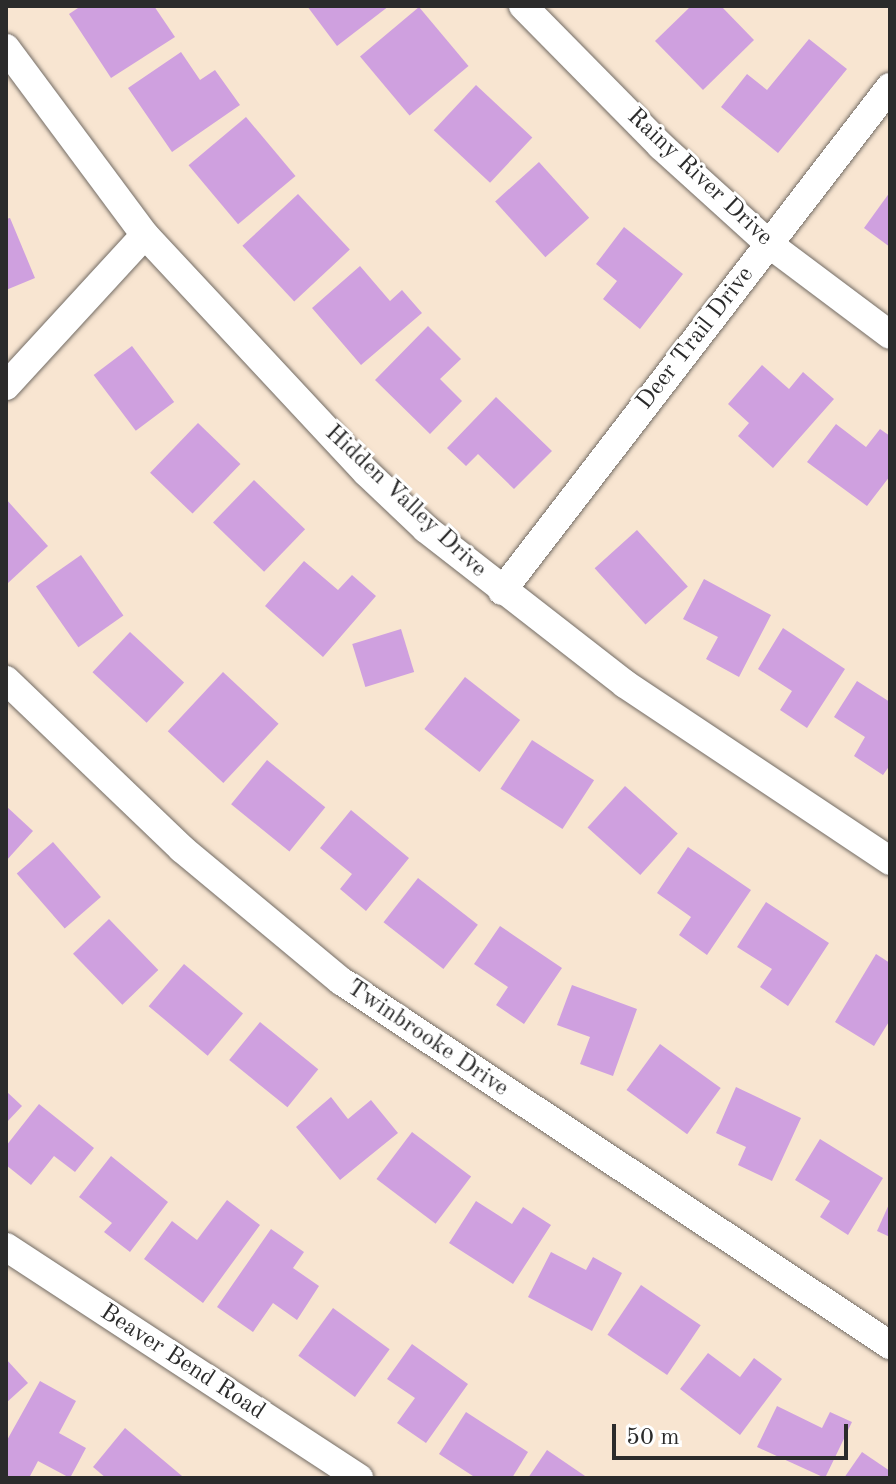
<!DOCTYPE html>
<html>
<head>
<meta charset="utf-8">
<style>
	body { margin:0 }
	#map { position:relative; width:896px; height:1484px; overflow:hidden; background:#f8e5d1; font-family:"Old Standard TT",serif }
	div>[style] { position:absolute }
	.building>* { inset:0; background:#cfa0df; transform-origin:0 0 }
	.roads { filter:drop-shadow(0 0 2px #736c65) drop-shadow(0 0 2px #736c65) }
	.minor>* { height:28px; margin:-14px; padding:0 14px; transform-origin:14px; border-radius:14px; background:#fff }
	span { translate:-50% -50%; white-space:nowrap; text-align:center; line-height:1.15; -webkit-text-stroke:6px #fff; paint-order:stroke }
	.street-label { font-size:24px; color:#2b2b2b }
	.frame { position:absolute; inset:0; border:8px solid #2b2b2b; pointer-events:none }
	.scale { position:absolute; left:612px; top:1424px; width:236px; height:36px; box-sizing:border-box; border:4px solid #2b2b2b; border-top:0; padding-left:10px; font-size:24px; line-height:28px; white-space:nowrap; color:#2b2b2b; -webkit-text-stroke:6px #fff; paint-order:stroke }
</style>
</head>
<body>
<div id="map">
	<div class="building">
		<div style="clip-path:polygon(81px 6px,154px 6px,175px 37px,111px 78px,69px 14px)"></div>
		<div style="clip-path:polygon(307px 6px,389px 6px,337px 46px)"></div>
		<div style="clip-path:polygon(691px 6px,721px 6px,754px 40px,703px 90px,655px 41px)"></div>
		<div style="left:419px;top:7px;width:77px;height:77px;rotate:50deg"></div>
		<div style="clip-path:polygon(809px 39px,847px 69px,778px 153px,721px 107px,747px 74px,767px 90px)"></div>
		<div style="clip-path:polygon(181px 52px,200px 80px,215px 70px,240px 105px,172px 152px,128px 88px)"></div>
		<div style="left:476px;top:85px;width:77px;height:62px;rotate:43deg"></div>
		<div style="left:246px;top:117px;width:77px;height:75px;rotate:50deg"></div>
		<div style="left:539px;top:162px;width:75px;height:59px;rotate:48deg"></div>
		<div style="clip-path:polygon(890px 192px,890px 247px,864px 228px)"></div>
		<div style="left:298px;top:194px;width:76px;height:76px;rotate:47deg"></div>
		<div style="clip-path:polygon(10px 218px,35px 278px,6px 290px,6px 219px)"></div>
		<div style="clip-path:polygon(624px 227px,683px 274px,640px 329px,603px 299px,617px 281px,596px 264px)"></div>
		<div style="clip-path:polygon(360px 266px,390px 301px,402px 290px,422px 313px,361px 365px,312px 308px)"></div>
		<div style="clip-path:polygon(428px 326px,461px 359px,440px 379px,462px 401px,430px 434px,375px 380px)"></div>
		<div style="left:132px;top:346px;width:70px;height:48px;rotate:53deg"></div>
		<div style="clip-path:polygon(762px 365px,789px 389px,803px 372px,834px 399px,773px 468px,738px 436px,749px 423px,728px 404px)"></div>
		<div style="clip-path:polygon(496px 397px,552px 451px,514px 489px,478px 454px,466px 466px,447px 448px)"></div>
		<div style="left:198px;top:423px;width:59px;height:69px;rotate:44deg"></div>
		<div style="clip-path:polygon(836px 424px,866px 447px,880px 429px,890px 436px,890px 476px,867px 506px,807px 462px)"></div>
		<div style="left:254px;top:480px;width:71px;height:59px;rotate:44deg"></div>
		<div style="clip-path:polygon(6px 499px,48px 546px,8px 583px,6px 581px)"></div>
		<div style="left:637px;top:530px;width:76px;height:57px;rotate:48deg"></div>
		<div style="left:81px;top:555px;width:74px;height:55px;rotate:55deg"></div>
		<div style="clip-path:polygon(304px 561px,338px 590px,352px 575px,376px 596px,323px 657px,265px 606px)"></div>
		<div style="clip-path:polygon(704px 579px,771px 615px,739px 677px,706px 659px,718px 637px,683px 619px)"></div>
		<div style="clip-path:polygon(783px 628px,845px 669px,807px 728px,780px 710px,792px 691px,758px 669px)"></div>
		<div style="left:401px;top:629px;width:45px;height:51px;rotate:73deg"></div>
		<div style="left:130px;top:632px;width:74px;height:55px;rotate:43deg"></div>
		<div style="left:223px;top:672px;width:76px;height:81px;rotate:43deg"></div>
		<div style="left:465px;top:677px;width:70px;height:66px;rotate:38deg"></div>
		<div style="clip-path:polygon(857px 681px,890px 702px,890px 765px,883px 775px,854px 756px,865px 737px,834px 717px)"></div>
		<div style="left:532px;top:740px;width:74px;height:58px;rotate:33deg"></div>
		<div style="left:267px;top:760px;width:75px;height:57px;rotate:39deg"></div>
		<div style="left:625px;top:786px;width:71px;height:56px;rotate:42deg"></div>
		<div style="clip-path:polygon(6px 806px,33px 831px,6px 861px)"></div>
		<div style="clip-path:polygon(351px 810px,409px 858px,366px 911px,340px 889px,352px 874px,320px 848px)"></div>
		<div style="left:53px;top:842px;width:73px;height:48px;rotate:49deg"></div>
		<div style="clip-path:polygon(688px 847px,751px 890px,707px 955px,679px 935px,691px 917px,657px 893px)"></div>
		<div style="left:418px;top:878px;width:76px;height:56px;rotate:38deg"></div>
		<div style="clip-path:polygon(766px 902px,829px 943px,788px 1006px,760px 987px,772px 969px,737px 947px)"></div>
		<div style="left:109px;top:919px;width:71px;height:50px;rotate:46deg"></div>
		<div style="clip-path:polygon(500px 926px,562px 968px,524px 1024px,496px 1005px,508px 987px,474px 964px)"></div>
		<div style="clip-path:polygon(876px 954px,890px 963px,890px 1020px,874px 1046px,835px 1022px)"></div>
		<div style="left:184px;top:964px;width:77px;height:55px;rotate:40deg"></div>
		<div style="clip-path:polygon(572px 985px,637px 1009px,613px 1076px,580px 1064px,590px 1037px,557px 1025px)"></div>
		<div style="left:260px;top:1022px;width:75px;height:49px;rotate:39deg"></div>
		<div style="left:660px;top:1044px;width:75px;height:57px;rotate:36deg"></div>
		<div style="clip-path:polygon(736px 1087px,801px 1118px,772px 1181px,738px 1165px,746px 1147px,716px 1133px)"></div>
		<div style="clip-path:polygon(6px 1091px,22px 1106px,6px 1123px)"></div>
		<div style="clip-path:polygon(331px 1097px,348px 1119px,371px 1100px,398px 1133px,340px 1180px,296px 1127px)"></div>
		<div style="clip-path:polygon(39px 1104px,94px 1148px,75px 1172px,54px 1156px,31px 1185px,6px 1165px,6px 1146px)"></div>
		<div style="left:412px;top:1132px;width:74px;height:59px;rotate:37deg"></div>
		<div style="clip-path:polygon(820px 1139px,883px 1178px,848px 1235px,820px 1217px,830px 1201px,795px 1180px)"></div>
		<div style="clip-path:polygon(111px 1156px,168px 1202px,130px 1252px,104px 1232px,112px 1223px,79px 1197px)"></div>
		<div style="clip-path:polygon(227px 1200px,260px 1225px,203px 1303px,144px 1259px,172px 1221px,197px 1240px)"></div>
		<div style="clip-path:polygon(476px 1201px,512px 1224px,523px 1207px,551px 1225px,513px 1284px,449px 1243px)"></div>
		<div style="clip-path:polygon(890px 1202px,890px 1237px,877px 1231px)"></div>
		<div style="clip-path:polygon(271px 1229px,304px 1252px,293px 1268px,319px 1286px,297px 1320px,273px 1303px,253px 1332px,217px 1307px)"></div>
		<div style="clip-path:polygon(551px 1252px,586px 1270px,593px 1257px,622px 1273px,592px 1331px,528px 1297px)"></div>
		<div style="left:641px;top:1285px;width:72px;height:60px;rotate:34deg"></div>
		<div style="left:333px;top:1308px;width:70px;height:59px;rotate:36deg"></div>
		<div style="clip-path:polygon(412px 1344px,468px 1384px,426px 1443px,397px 1423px,415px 1398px,387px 1379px)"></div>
		<div style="clip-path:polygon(708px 1353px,740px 1377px,754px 1358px,782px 1379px,740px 1435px,680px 1389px)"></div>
		<div style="clip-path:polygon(6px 1359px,28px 1383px,6px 1403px)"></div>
		<div style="clip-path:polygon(40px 1381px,76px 1401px,59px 1433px,86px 1448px,70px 1478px,38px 1461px,29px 1478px,6px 1476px,6px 1442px)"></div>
		<div style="clip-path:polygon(777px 1406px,822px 1428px,830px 1412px,852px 1422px,825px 1478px,757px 1447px)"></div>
		<div style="clip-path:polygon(466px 1412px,528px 1452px,512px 1478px,476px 1478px,439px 1454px)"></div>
		<div style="clip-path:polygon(125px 1428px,182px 1476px,181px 1478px,106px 1478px,93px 1467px)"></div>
		<div style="clip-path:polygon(547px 1450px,588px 1478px,528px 1478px)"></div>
		<div style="clip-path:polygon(862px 1452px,890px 1471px,890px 1478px,844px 1478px)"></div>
	</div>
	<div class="roads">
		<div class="minor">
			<div style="left:523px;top:6px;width:197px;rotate:45.4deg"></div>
			<div style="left:661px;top:146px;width:146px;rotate:42.2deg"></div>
			<div style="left:769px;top:244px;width:151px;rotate:36.9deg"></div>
			<div style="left:6px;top:48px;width:233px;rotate:53.4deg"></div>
			<div style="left:145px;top:235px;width:325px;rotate:47deg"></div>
			<div style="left:367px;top:473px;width:81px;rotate:43.5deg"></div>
			<div style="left:426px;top:529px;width:252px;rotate:37.9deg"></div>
			<div style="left:625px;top:684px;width:319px;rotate:33.7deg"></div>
			<div style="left:6px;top:386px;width:205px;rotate:-47.4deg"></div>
			<div style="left:502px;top:591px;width:636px;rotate:-52.41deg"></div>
			<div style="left:6px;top:680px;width:244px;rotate:43.8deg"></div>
			<div style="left:182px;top:849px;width:207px;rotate:39.7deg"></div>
			<div style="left:341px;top:981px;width:659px;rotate:33.55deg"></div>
			<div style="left:6px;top:1247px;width:422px;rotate:33.2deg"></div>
		</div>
	</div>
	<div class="street-label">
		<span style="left:699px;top:178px;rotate:43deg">Rainy River Drive</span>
		<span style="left:696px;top:339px;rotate:-52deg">Deer Trail Drive</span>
		<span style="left:405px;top:502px;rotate:43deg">Hidden Valley Drive</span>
		<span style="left:427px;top:1039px;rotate:34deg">Twinbrooke Drive</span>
		<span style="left:182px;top:1363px;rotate:33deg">Beaver Bend Road</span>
	</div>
	<div class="frame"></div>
	<div class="scale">50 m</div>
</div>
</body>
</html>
